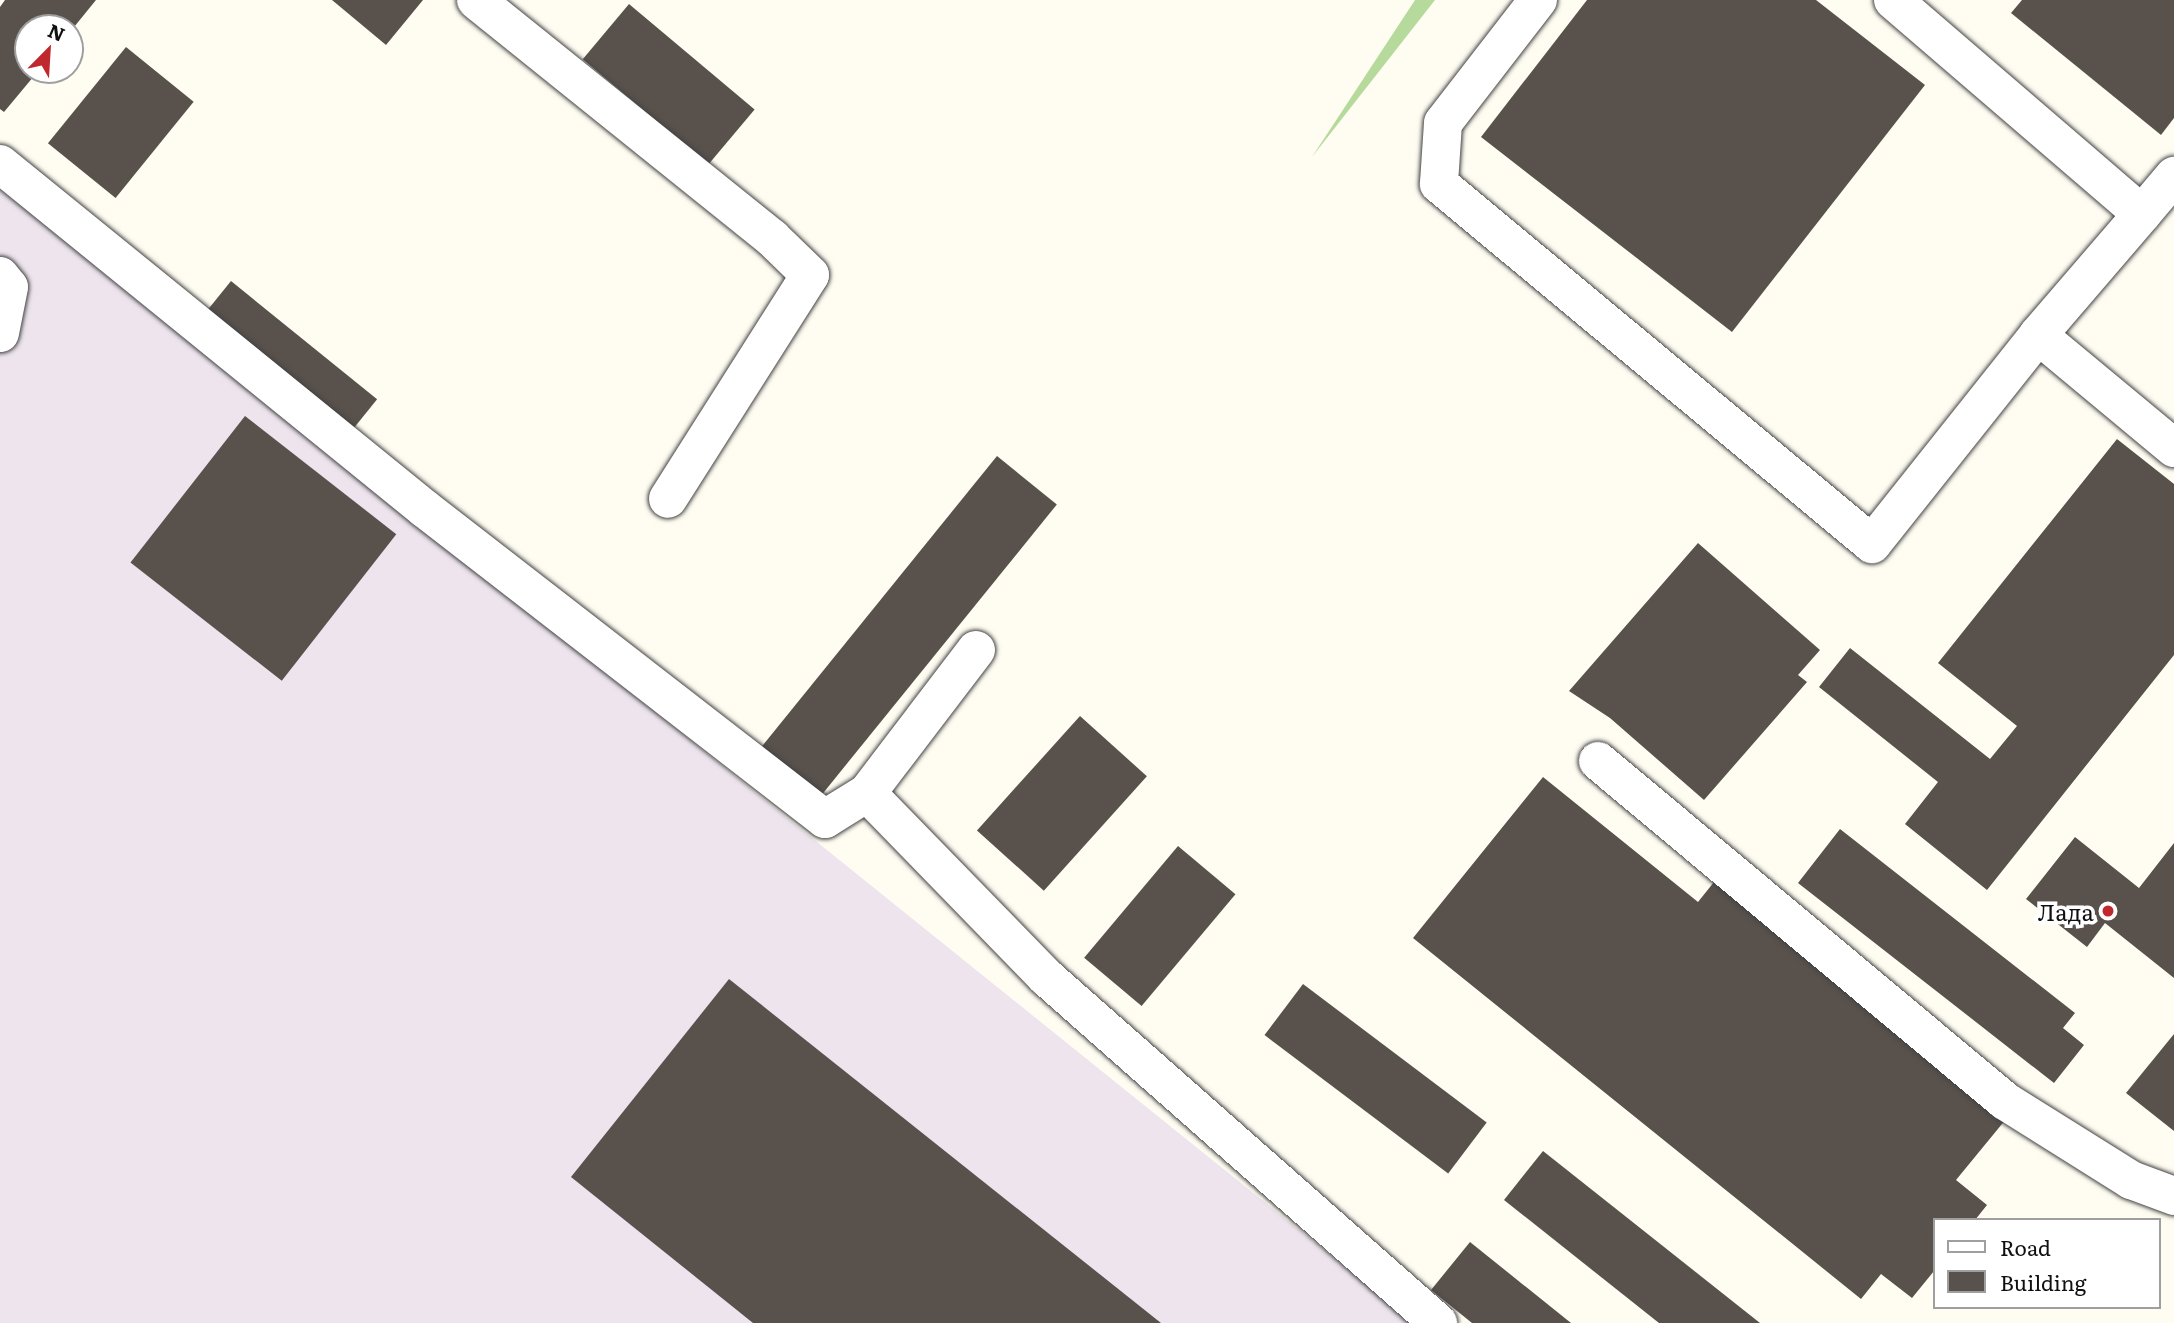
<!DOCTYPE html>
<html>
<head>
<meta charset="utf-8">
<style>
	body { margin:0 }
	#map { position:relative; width:2174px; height:1323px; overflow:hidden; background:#fffdf2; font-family:Literata,serif }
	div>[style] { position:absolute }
	.industrial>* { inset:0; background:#ede4ee }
	.forest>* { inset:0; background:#b6da9b }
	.building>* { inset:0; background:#58514c; transform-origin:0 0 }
	.roads { filter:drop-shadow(0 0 2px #434343) drop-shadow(0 0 2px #434343) }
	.minor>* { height:38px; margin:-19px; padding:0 19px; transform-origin:19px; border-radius:19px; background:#fff }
	.dots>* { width:19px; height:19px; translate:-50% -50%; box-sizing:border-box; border:4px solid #fff; border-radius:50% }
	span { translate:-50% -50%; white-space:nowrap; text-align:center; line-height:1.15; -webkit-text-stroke:7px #fff; paint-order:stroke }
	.poi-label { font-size:23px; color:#101010 }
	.right { translate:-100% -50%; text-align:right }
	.legend { position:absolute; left:1933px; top:1218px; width:228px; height:91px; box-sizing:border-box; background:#fff; border:2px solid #9f9f9f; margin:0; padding:9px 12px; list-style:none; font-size:21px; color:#101010 }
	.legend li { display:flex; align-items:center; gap:14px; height:35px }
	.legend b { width:35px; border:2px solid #9f9f9f }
	.north { position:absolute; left:14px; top:14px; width:70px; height:70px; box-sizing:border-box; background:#fff; border:2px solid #9f9f9f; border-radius:50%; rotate:24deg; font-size:19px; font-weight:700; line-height:28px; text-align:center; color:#101010 }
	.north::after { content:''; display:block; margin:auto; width:24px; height:32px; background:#bf282d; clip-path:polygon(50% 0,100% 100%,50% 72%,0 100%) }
</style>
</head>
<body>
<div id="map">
	<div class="industrial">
		<div style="clip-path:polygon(0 185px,1415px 1323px,0 1323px)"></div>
	</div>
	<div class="forest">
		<div style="clip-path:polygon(1415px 0,1435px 0,1312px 157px)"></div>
	</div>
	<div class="building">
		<div style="clip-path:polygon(5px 0,96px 0,70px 32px,70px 28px,28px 28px,28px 70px,39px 70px,4px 112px,0 109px,0 7px)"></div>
		<div style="clip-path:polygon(332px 0,423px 0,386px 45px)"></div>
		<div style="clip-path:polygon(1587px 0,1816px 0,1925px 85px,1732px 332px,1481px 137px)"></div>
		<div style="clip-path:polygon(2022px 0,2174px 0,2174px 118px,2161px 135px,2011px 13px)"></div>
		<div style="left:629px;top:4px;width:164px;height:72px;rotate:40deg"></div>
		<div style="left:126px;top:47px;width:87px;height:124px;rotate:39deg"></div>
		<div style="left:231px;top:281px;width:188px;height:42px;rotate:39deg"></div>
		<div style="left:245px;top:416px;width:192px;height:186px;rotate:38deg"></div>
		<div style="clip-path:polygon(2117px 439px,2174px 484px,2174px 655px,1987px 890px,1905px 824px,1938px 782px,1819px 687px,1850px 648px,1990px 759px,2017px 726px,1938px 663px)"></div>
		<div style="left:997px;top:456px;width:77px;height:377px;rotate:39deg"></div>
		<div style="clip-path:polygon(1698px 543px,1820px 650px,1798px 675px,1807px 682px,1704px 800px,1610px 718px,1569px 691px)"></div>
		<div style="left:1080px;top:716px;width:90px;height:154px;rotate:42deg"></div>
		<div style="clip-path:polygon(1543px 777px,1698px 902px,1718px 877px,2011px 1113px,1956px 1180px,1987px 1205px,1975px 1220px,1934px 1220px,1934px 1271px,1912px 1298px,1881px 1274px,1861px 1299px,1413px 938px)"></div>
		<div style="clip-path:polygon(1840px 829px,2075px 1013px,2063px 1028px,2084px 1045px,2054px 1083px,1798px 883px)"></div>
		<div style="clip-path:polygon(2075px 837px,2139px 888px,2174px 843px,2174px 978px,2105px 923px,2087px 947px,2026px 899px)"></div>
		<div style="left:1178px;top:846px;width:75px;height:146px;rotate:40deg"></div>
		<div style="clip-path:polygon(729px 979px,1161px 1323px,753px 1323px,571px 1177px)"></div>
		<div style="left:1303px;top:984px;width:230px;height:64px;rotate:37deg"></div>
		<div style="clip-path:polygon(2174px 1034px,2174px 1131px,2126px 1093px)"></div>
		<div style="clip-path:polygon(1543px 1151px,1760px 1323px,1659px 1323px,1504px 1200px)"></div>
		<div style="clip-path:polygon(1470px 1242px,1571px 1323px,1472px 1323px,1431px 1290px)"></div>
	</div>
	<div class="roads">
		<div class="minor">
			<div style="left:476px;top:0;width:380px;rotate:38.8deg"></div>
			<div style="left:772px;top:238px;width:53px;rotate:44.2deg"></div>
			<div style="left:810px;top:275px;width:265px;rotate:122.4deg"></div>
			<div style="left:1538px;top:0;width:155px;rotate:127.7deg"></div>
			<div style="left:1443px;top:123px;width:61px;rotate:93.8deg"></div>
			<div style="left:1439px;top:184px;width:563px;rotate:39.74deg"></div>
			<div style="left:1872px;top:544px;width:267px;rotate:-51.5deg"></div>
			<div style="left:2038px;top:335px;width:160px;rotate:-49.3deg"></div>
			<div style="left:1893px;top:0;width:328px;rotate:40.7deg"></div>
			<div style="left:2142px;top:214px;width:50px;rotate:-49.9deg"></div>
			<div style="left:0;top:164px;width:547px;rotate:39.07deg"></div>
			<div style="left:425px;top:509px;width:506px;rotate:37.78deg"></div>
			<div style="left:825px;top:819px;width:49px;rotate:-31.8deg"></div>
			<div style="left:0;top:276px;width:14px;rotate:51deg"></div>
			<div style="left:9px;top:287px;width:47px;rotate:101.1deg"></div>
			<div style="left:2038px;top:335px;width:177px;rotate:39.7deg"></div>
			<div style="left:976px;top:650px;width:180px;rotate:127.3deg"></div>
			<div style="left:867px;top:793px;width:257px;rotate:45.8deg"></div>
			<div style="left:1046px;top:977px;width:523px;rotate:41.43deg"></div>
			<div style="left:1598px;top:761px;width:530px;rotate:39.87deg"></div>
			<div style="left:2005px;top:1101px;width:149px;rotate:32.1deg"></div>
			<div style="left:2131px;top:1180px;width:46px;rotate:20.4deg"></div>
		</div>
	</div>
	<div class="dots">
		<div style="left:2108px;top:911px;background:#bf282d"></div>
	</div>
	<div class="poi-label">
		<span class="right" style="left:2094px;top:911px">Лада</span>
	</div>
	<ul class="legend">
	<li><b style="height:9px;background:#fff"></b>Road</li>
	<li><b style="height:19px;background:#58514c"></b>Building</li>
	</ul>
	<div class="north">N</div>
</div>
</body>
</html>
